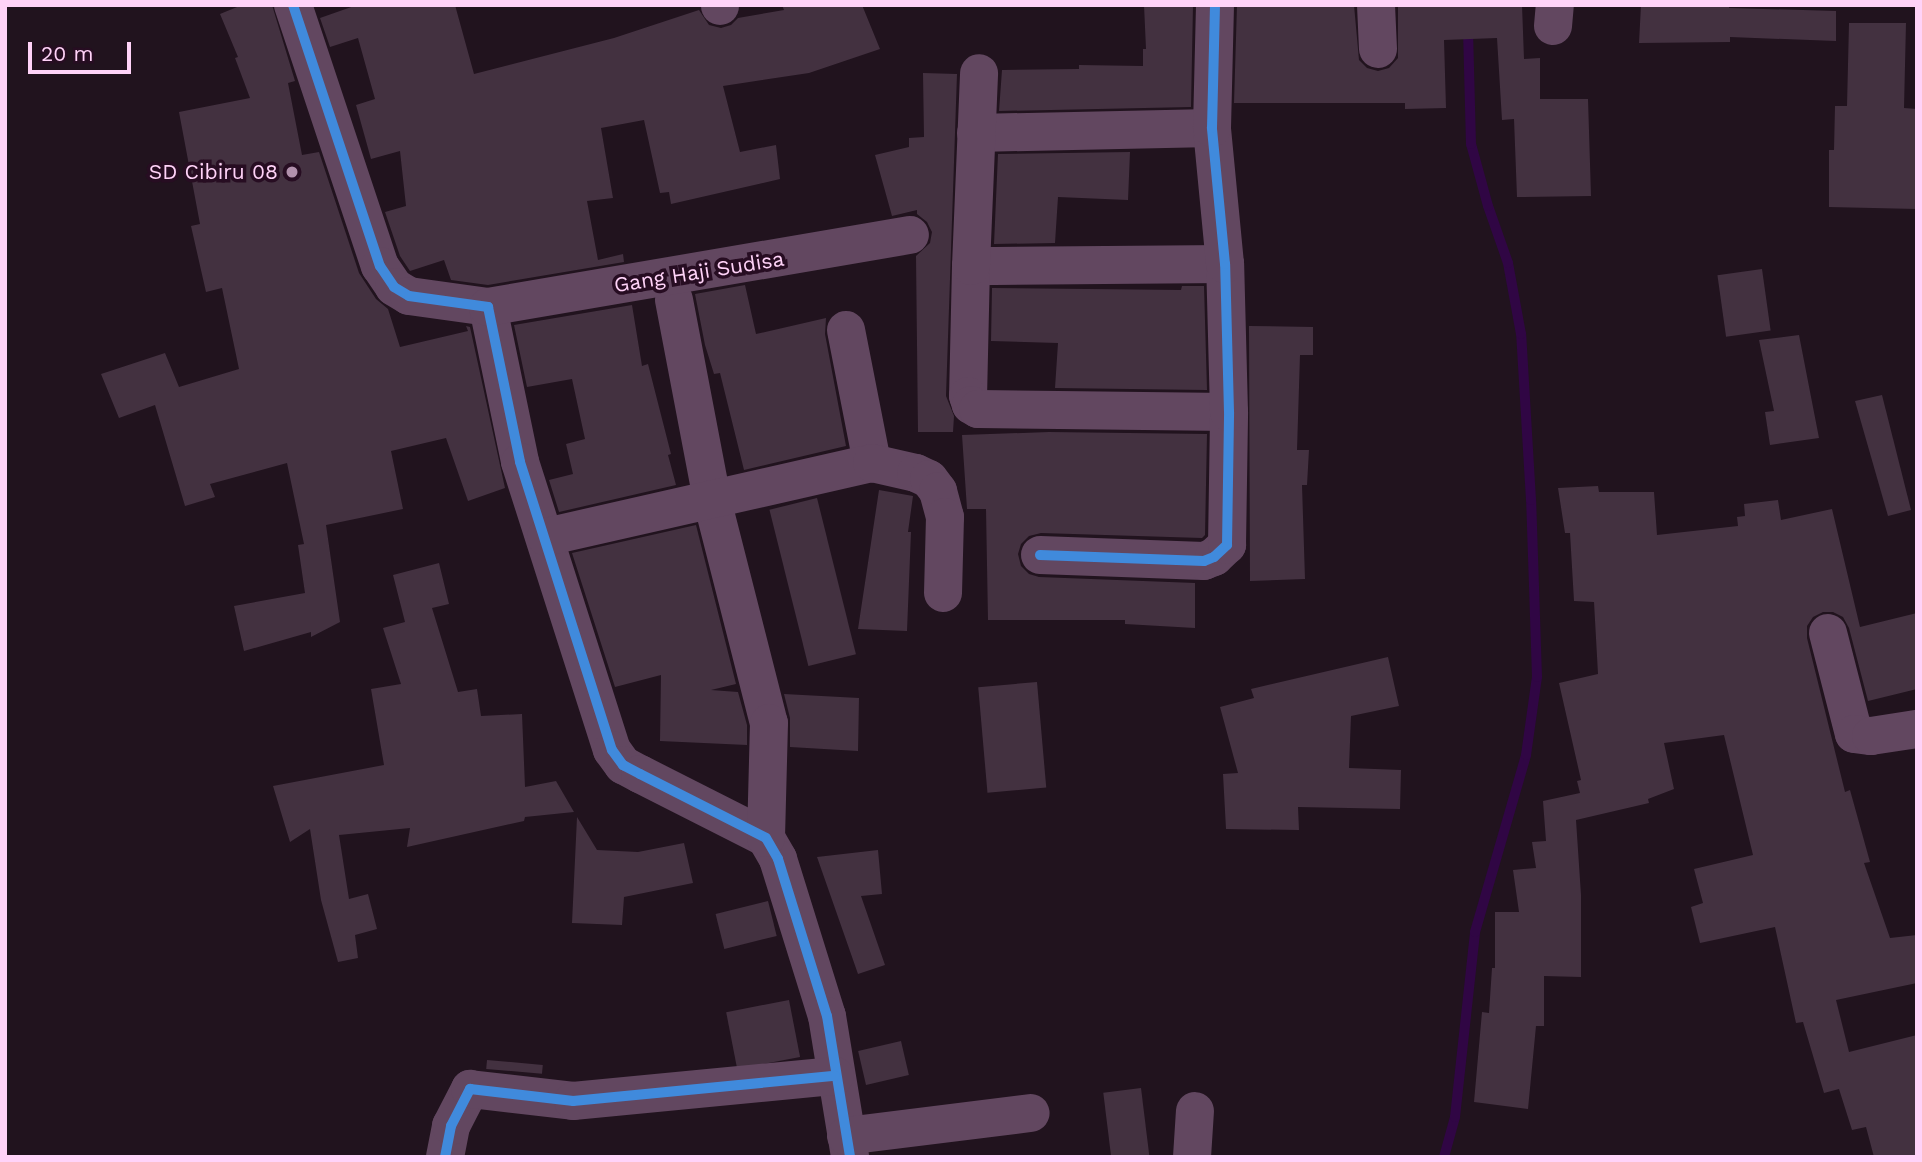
<!DOCTYPE html>
<html>
<head>
<meta charset="utf-8">
<style>
	body { margin:0 }
	#map { position:relative; width:1922px; height:1162px; overflow:hidden; background:#21131e; font-family:"Work Sans",sans-serif }
	div>[style] { position:absolute }
	.stream>* { height:10px; margin:-5px; padding:0 5px; transform-origin:5px; border-radius:5px; background:#300644 }
	.building>* { inset:0; background:#433140; transform-origin:0 0 }
	.minor>* { height:38px; margin:-19px; padding:0 19px; transform-origin:19px; border-radius:19px; background:#624760 }
	.cycleway>* { height:10px; margin:-5px; padding:0 5px; transform-origin:5px; border-radius:5px; background:#408adc }
	.dots>* { width:19px; height:19px; translate:-50% -50%; box-sizing:border-box; border:4px solid #270d22; border-radius:50% }
	span { translate:-50% -50%; white-space:nowrap; text-align:center; line-height:1.15; -webkit-text-stroke:7px #270d22; paint-order:stroke }
	.poi-label { font-size:21px; color:#ffd3f8 }
	.right { translate:-100% -50%; text-align:right }
	.street-label { font-size:21px; color:#ffd3f8 }
	.frame { position:absolute; inset:0; border:7px solid #ffd3f8; pointer-events:none }
	.scale { position:absolute; left:28px; top:42px; width:103px; height:32px; box-sizing:border-box; border:4px solid #ffd3f8; border-top:0; padding-left:9px; font-size:21px; line-height:24px; white-space:nowrap; color:#ffd3f8; -webkit-text-stroke:5px #270d22; paint-order:stroke }
</style>
</head>
<body>
<div id="map">
	<div class="stream">
		<div style="left:1444px;top:1157px;width:41px;rotate:-74.6deg"></div>
		<div style="left:1455px;top:1117px;width:186px;rotate:-83.8deg"></div>
		<div style="left:1475px;top:932px;width:184px;rotate:-73.9deg"></div>
		<div style="left:1526px;top:755px;width:79px;rotate:-82deg"></div>
		<div style="left:1537px;top:677px;width:177px;rotate:-91.9deg"></div>
		<div style="left:1531px;top:500px;width:166px;rotate:-93.4deg"></div>
		<div style="left:1521px;top:334px;width:72px;rotate:-100.4deg"></div>
		<div style="left:1508px;top:263px;width:60px;rotate:-109.3deg"></div>
		<div style="left:1488px;top:206px;width:64px;rotate:-105.3deg"></div>
		<div style="left:1471px;top:144px;width:118px;rotate:-91.5deg"></div>
	</div>
	<div class="building">
		<div style="clip-path:polygon(242px 5px,272px 5px,295px 81px,288px 83px,302px 155px,319px 152px,359px 273px,376px 299px,388px 309px,400px 347px,468px 331px,466px 326px,470px 327px,505px 488px,468px 501px,446px 438px,391px 451px,403px 509px,326px 525px,340px 622px,311px 637px,311px 632px,244px 651px,234px 606px,305px 593px,298px 545px,304px 544px,287px 463px,210px 484px,215px 497px,185px 506px,155px 405px,119px 418px,101px 374px,165px 353px,179px 387px,239px 369px,222px 288px,206px 292px,191px 226px,200px 224px,179px 112px,250px 98px,235px 58px,238px 57px,220px 14px)"></div>
		<div style="clip-path:polygon(357px 5px,455px 5px,474px 74px,614px 38px,699px 10px,709px 25px,721px 28px,731px 25px,738px 18px,784px 10px,782px 5px,862px 5px,880px 49px,809px 73px,723px 86px,740px 152px,776px 145px,780px 179px,671px 204px,669px 192px,660px 193px,644px 120px,601px 128px,613px 198px,587px 201px,598px 260px,623px 254px,624px 262px,488px 285px,451px 280px,444px 260px,410px 271px,400px 256px,385px 212px,406px 206px,400px 151px,371px 159px,356px 105px,375px 99px,358px 38px,330px 47px,320px 18px)"></div>
		<div style="clip-path:polygon(1144px 5px,1193px 5px,1191px 107px,999px 111px,1002px 70px,1079px 69px,1079px 65px,1143px 66px,1143px 49px,1146px 49px)"></div>
		<div style="clip-path:polygon(1237px 5px,1354px 5px,1359px 60px,1367px 68px,1378px 71px,1389px 68px,1398px 58px,1398px 5px,1522px 5px,1524px 59px,1540px 58px,1540px 99px,1588px 99px,1591px 196px,1517px 197px,1514px 119px,1502px 120px,1497px 38px,1444px 40px,1446px 108px,1405px 109px,1405px 103px,1234px 103px)"></div>
		<div style="clip-path:polygon(1641px 5px,1729px 5px,1729px 8px,1836px 11px,1836px 41px,1730px 37px,1730px 42px,1639px 43px)"></div>
		<div style="clip-path:polygon(1849px 23px,1906px 23px,1904px 108px,1917px 109px,1917px 209px,1829px 207px,1829px 150px,1834px 150px,1835px 106px,1847px 106px)"></div>
		<div style="clip-path:polygon(923px 73px,957px 74px,946px 396px,954px 416px,953px 432px,918px 432px,916px 256px,930px 243px,932px 232px,927px 222px,917px 214px,917px 210px,892px 216px,875px 155px,909px 147px,909px 138px,924px 137px)"></div>
		<div style="clip-path:polygon(1130px 152px,1128px 200px,1058px 197px,1055px 243px,994px 244px,998px 154px)"></div>
		<div style="left:1762px;top:269px;width:62px;height:45px;rotate:82deg"></div>
		<div style="clip-path:polygon(745px 285px,756px 334px,826px 318px,825px 334px,846px 446px,744px 470px,720px 373px,714px 374px,705px 345px,695px 294px)"></div>
		<div style="clip-path:polygon(1182px 286px,1204px 286px,1207px 390px,1055px 388px,1058px 343px,991px 341px,992px 288px,1181px 290px)"></div>
		<div style="clip-path:polygon(632px 305px,642px 366px,648px 364px,671px 454px,668px 455px,676px 485px,559px 512px,549px 480px,573px 474px,566px 444px,585px 439px,572px 379px,527px 387px,514px 325px)"></div>
		<div style="clip-path:polygon(1249px 326px,1313px 327px,1313px 355px,1300px 355px,1297px 450px,1309px 450px,1307px 485px,1302px 485px,1305px 579px,1250px 581px)"></div>
		<div style="clip-path:polygon(1799px 335px,1819px 438px,1770px 445px,1765px 412px,1774px 411px,1759px 340px)"></div>
		<div style="clip-path:polygon(1882px 395px,1911px 510px,1888px 516px,1855px 401px)"></div>
		<div style="clip-path:polygon(1049px 432px,1207px 434px,1205px 535px,1202px 538px,1041px 533px,1029px 536px,1021px 544px,1018px 554px,1021px 566px,1029px 574px,1039px 577px,1195px 583px,1195px 628px,1125px 624px,1125px 620px,988px 620px,986px 509px,967px 509px,962px 435px)"></div>
		<div style="clip-path:polygon(1598px 486px,1599px 492px,1654px 492px,1657px 535px,1738px 526px,1737px 517px,1745px 516px,1744px 504px,1778px 500px,1781px 520px,1832px 509px,1860px 627px,1917px 613px,1917px 689px,1868px 701px,1849px 628px,1843px 617px,1833px 612px,1823px 612px,1813px 617px,1807px 626px,1807px 638px,1845px 792px,1850px 790px,1870px 862px,1864px 863px,1890px 938px,1917px 935px,1917px 983px,1836px 1000px,1849px 1052px,1917px 1035px,1917px 1157px,1874px 1157px,1866px 1127px,1852px 1130px,1839px 1089px,1824px 1093px,1803px 1022px,1796px 1023px,1775px 927px,1700px 943px,1691px 907px,1703px 903px,1694px 869px,1753px 855px,1724px 735px,1664px 743px,1674px 789px,1648px 799px,1649px 803px,1576px 820px,1581px 895px,1581px 977px,1544px 976px,1544px 1026px,1536px 1026px,1528px 1109px,1474px 1102px,1482px 1012px,1489px 1013px,1492px 968px,1495px 968px,1495px 912px,1519px 912px,1513px 870px,1536px 868px,1532px 842px,1546px 841px,1543px 801px,1580px 793px,1577px 781px,1581px 780px,1559px 683px,1598px 674px,1594px 602px,1574px 601px,1570px 533px,1565px 533px,1558px 488px)"></div>
		<div style="clip-path:polygon(879px 490px,913px 496px,908px 532px,911px 532px,907px 631px,858px 629px)"></div>
		<div style="left:817px;top:498px;width:161px;height:49px;rotate:76deg"></div>
		<div style="clip-path:polygon(696px 525px,736px 684px,711px 690px,738px 692px,747px 725px,747px 745px,660px 741px,661px 675px,615px 687px,572px 553px)"></div>
		<div style="clip-path:polygon(439px 563px,449px 604px,432px 608px,458px 692px,477px 689px,481px 716px,522px 714px,525px 787px,556px 781px,574px 812px,525px 817px,524px 821px,407px 847px,410px 828px,339px 835px,349px 899px,368px 894px,377px 929px,355px 935px,358px 958px,338px 962px,321px 900px,310px 829px,290px 842px,273px 786px,384px 765px,371px 689px,401px 684px,383px 628px,405px 622px,393px 575px)"></div>
		<div style="clip-path:polygon(1388px 657px,1399px 706px,1351px 716px,1349px 768px,1401px 770px,1400px 809px,1298px 807px,1299px 830px,1226px 829px,1223px 774px,1238px 773px,1220px 707px,1254px 698px,1251px 689px)"></div>
		<div style="left:1037px;top:682px;width:106px;height:59px;rotate:85deg"></div>
		<div style="clip-path:polygon(784px 694px,859px 698px,858px 751px,790px 747px,790px 718px)"></div>
		<div style="clip-path:polygon(577px 817px,597px 850px,638px 852px,684px 843px,693px 883px,624px 897px,622px 925px,572px 923px)"></div>
		<div style="clip-path:polygon(878px 850px,882px 894px,861px 896px,885px 965px,858px 974px,817px 857px)"></div>
		<div style="left:768px;top:901px;width:36px;height:54px;rotate:76deg"></div>
		<div style="left:789px;top:1000px;width:58px;height:64px;rotate:79deg"></div>
		<div style="left:901px;top:1041px;width:35px;height:44px;rotate:77deg"></div>
		<div style="left:487px;top:1060px;width:56px;height:9px;rotate:5deg"></div>
		<div style="left:1141px;top:1088px;width:70px;height:38px;rotate:83deg"></div>
	</div>
	<div class="minor">
		<div style="left:293px;top:5px;width:275px;rotate:71.6deg"></div>
		<div style="left:380px;top:266px;width:25px;rotate:56deg"></div>
		<div style="left:394px;top:287px;width:17px;rotate:31deg"></div>
		<div style="left:409px;top:296px;width:80px;rotate:7.9deg"></div>
		<div style="left:488px;top:307px;width:158px;rotate:78.3deg"></div>
		<div style="left:520px;top:462px;width:302px;rotate:72.3deg"></div>
		<div style="left:612px;top:750px;width:19px;rotate:54deg"></div>
		<div style="left:623px;top:765px;width:19px;rotate:28deg"></div>
		<div style="left:640px;top:774px;width:141px;rotate:26.9deg"></div>
		<div style="left:766px;top:838px;width:24px;rotate:60deg"></div>
		<div style="left:778px;top:859px;width:164px;rotate:72.7deg"></div>
		<div style="left:827px;top:1016px;width:143px;rotate:80.7deg"></div>
		<div style="left:720px;top:5px;width:1px;rotate:90deg"></div>
		<div style="left:1376px;top:5px;width:44px;rotate:87.4deg"></div>
		<div style="left:1553px;top:26px;width:21px;rotate:-85deg"></div>
		<div style="left:976px;top:133px;width:236px;rotate:-1.2deg"></div>
		<div style="left:1225px;top:264px;width:254px;rotate:179.5deg"></div>
		<div style="left:971px;top:266px;width:130px;rotate:91.3deg"></div>
		<div style="left:968px;top:396px;width:9px;rotate:72deg"></div>
		<div style="left:971px;top:405px;width:8px;rotate:30deg"></div>
		<div style="left:978px;top:409px;width:251px;rotate:0.7deg"></div>
		<div style="left:971px;top:266px;width:193px;rotate:-87.6deg"></div>
		<div style="left:674px;top:300px;width:204px;rotate:79.2deg"></div>
		<div style="left:712px;top:500px;width:230px;rotate:75.7deg"></div>
		<div style="left:769px;top:723px;width:115px;rotate:91.5deg"></div>
		<div style="left:488px;top:307px;width:428px;rotate:-9.7deg"></div>
		<div style="left:846px;top:330px;width:136px;rotate:78.9deg"></div>
		<div style="left:546px;top:537px;width:334px;rotate:-12.8deg"></div>
		<div style="left:872px;top:463px;width:45px;rotate:12.8deg"></div>
		<div style="left:916px;top:473px;width:14px;rotate:25deg"></div>
		<div style="left:929px;top:479px;width:15px;rotate:53deg"></div>
		<div style="left:938px;top:491px;width:27px;rotate:75deg"></div>
		<div style="left:945px;top:517px;width:76px;rotate:91.5deg"></div>
		<div style="left:1040px;top:555px;width:164px;rotate:2.1deg"></div>
		<div style="left:1204px;top:561px;width:11px;rotate:-22deg"></div>
		<div style="left:1214px;top:557px;width:18px;rotate:-43deg"></div>
		<div style="left:1227px;top:545px;width:133px;rotate:-89.1deg"></div>
		<div style="left:1229px;top:412px;width:148px;rotate:-91.5deg"></div>
		<div style="left:1225px;top:264px;width:137px;rotate:-95.5deg"></div>
		<div style="left:1212px;top:128px;width:123px;rotate:-88.6deg"></div>
		<div style="left:1828px;top:633px;width:104px;rotate:75.6deg"></div>
		<div style="left:1854px;top:734px;width:17px;rotate:7deg"></div>
		<div style="left:1871px;top:736px;width:47px;rotate:-8.7deg"></div>
		<div style="left:846px;top:1136px;width:186px;rotate:-7.1deg"></div>
		<div style="left:445px;top:1157px;width:32px;rotate:-79deg"></div>
		<div style="left:451px;top:1126px;width:42px;rotate:-62.8deg"></div>
		<div style="left:470px;top:1089px;width:104px;rotate:6.6deg"></div>
		<div style="left:573px;top:1101px;width:263px;rotate:-5.5deg"></div>
		<div style="left:1192px;top:1157px;width:46px;rotate:-86.3deg"></div>
	</div>
	<div class="cycleway">
		<div style="left:293px;top:5px;width:275px;rotate:71.6deg"></div>
		<div style="left:380px;top:266px;width:25px;rotate:56deg"></div>
		<div style="left:394px;top:287px;width:17px;rotate:31deg"></div>
		<div style="left:409px;top:296px;width:80px;rotate:7.9deg"></div>
		<div style="left:488px;top:307px;width:158px;rotate:78.3deg"></div>
		<div style="left:520px;top:462px;width:302px;rotate:72.3deg"></div>
		<div style="left:612px;top:750px;width:19px;rotate:54deg"></div>
		<div style="left:623px;top:765px;width:19px;rotate:28deg"></div>
		<div style="left:640px;top:774px;width:141px;rotate:26.9deg"></div>
		<div style="left:766px;top:838px;width:24px;rotate:60deg"></div>
		<div style="left:778px;top:859px;width:164px;rotate:72.7deg"></div>
		<div style="left:827px;top:1016px;width:143px;rotate:80.7deg"></div>
		<div style="left:1040px;top:555px;width:164px;rotate:2.1deg"></div>
		<div style="left:1204px;top:561px;width:11px;rotate:-22deg"></div>
		<div style="left:1214px;top:557px;width:18px;rotate:-43deg"></div>
		<div style="left:1227px;top:545px;width:133px;rotate:-89.1deg"></div>
		<div style="left:1229px;top:412px;width:148px;rotate:-91.5deg"></div>
		<div style="left:1225px;top:264px;width:137px;rotate:-95.5deg"></div>
		<div style="left:1212px;top:128px;width:123px;rotate:-88.6deg"></div>
		<div style="left:445px;top:1157px;width:32px;rotate:-79deg"></div>
		<div style="left:451px;top:1126px;width:42px;rotate:-62.8deg"></div>
		<div style="left:470px;top:1089px;width:104px;rotate:6.6deg"></div>
		<div style="left:573px;top:1101px;width:263px;rotate:-5.5deg"></div>
	</div>
	<div class="dots">
		<div style="left:292px;top:172px;background:#b190ac"></div>
	</div>
	<div class="poi-label">
		<span class="right" style="left:278px;top:172px">SD Cibiru 08</span>
	</div>
	<div class="street-label">
		<span style="left:699px;top:272px;rotate:-9deg">Gang Haji Sudisa</span>
	</div>
	<div class="frame"></div>
	<div class="scale">20 m</div>
</div>
</body>
</html>
